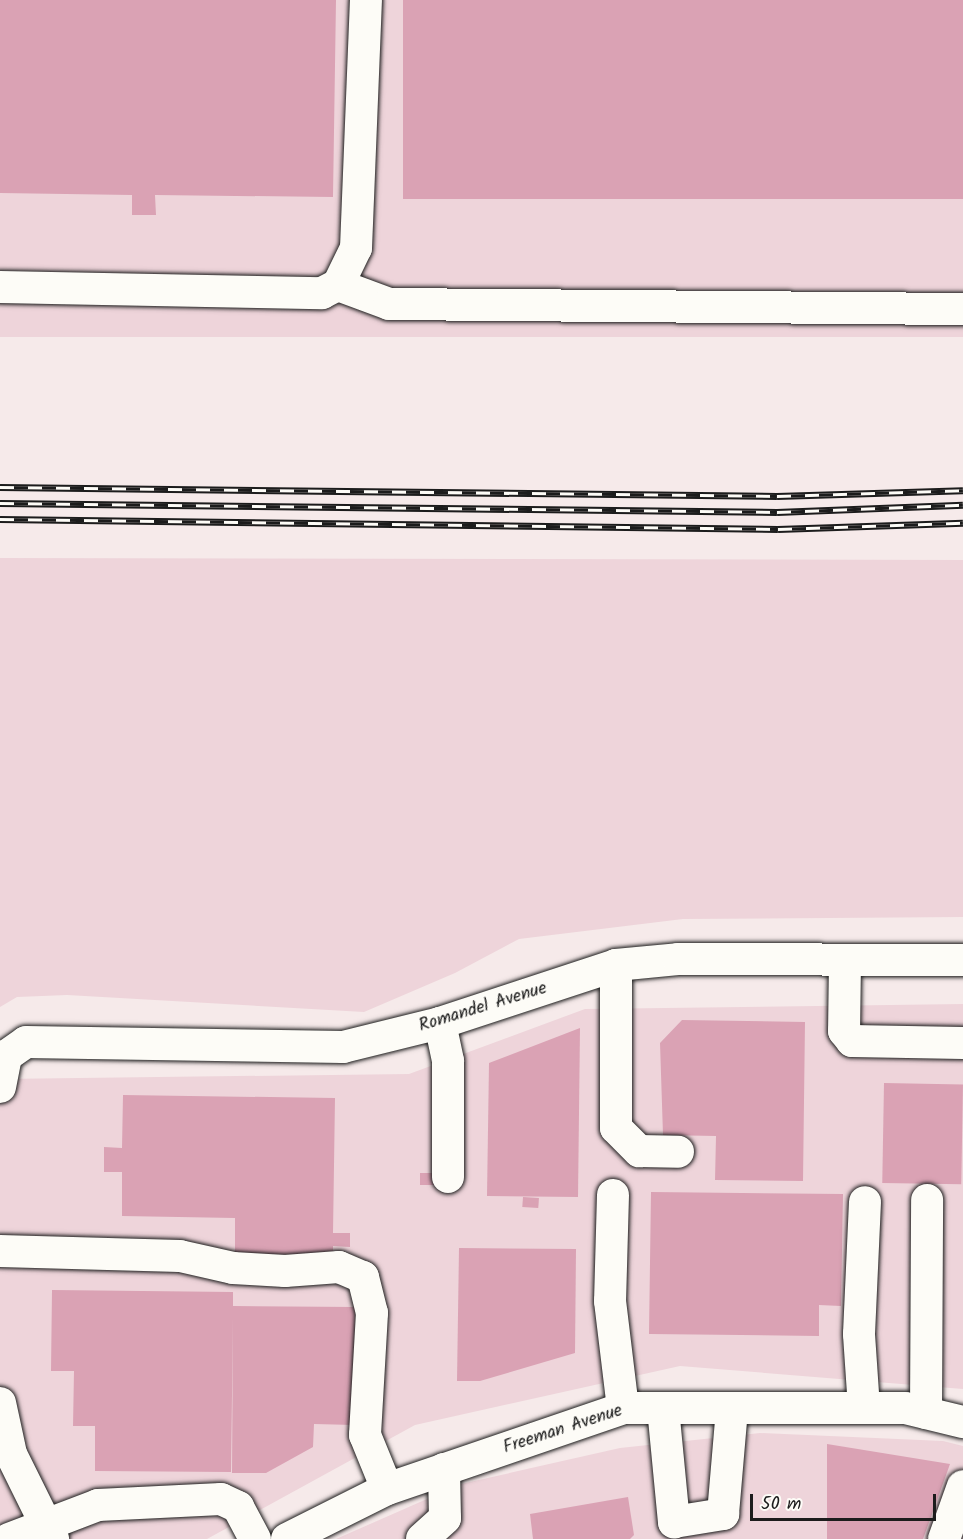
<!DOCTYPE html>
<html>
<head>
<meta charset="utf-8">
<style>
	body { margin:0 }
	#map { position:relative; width:963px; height:1539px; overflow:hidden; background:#f6eaea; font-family:Kalam,sans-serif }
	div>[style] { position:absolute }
	.built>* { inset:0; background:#eed4da; transform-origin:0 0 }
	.building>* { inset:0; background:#daa2b4; transform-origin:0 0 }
	.roads { filter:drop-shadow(0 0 2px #1c1c1c) drop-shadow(0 0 2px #1c1c1c) }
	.minor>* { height:32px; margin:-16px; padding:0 16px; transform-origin:16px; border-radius:16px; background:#fdfcf7 }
	.rail>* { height:7px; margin-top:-3.5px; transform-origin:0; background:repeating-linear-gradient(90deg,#fdfcf7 0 14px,#1c1c1c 0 28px); box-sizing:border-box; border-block:2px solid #1c1c1c }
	span { translate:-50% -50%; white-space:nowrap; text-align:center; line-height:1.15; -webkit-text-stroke:4.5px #fdfcf7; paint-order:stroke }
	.street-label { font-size:18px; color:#1c1c1c }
	.scale { position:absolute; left:750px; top:1494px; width:186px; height:27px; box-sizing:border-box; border:3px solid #1c1c1c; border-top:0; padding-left:8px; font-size:18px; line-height:21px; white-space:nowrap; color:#1c1c1c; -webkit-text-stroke:4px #fdfcf7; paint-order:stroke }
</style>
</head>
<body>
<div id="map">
	<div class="built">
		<div style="left:0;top:0;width:963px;height:337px"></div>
		<div style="clip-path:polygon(0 558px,963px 560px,963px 917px,683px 919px,519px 939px,455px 973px,364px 1012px,67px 995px,17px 997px,0 1007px)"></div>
		<div style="clip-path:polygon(963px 1004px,963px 1389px,680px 1366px,415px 1425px,207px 1539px,0 1539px,0 1079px,409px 1074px,585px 1009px)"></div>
		<div style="clip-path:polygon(760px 1433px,943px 1441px,963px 1446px,963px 1539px,336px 1539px,461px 1484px,620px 1448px)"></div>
	</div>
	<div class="building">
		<div style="clip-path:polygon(0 0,336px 0,333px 197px,155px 195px,156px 215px,132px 215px,132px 195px,0 193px)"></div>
		<div style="left:403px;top:0;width:560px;height:199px"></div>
		<div style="clip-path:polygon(682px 1020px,805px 1022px,803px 1181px,715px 1180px,716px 1136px,663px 1135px,660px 1043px)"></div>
		<div style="clip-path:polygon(580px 1028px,578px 1197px,487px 1196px,489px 1063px)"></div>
		<div style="left:884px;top:1083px;width:79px;height:100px;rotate:1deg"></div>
		<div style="clip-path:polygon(123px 1095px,335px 1098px,333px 1233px,350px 1233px,350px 1247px,333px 1246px,333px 1255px,235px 1254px,235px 1218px,122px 1216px,122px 1172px,104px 1172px,104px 1147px,122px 1148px)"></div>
		<div style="left:420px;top:1173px;width:17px;height:12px"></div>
		<div style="clip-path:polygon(651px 1192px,843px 1194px,841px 1306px,819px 1305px,819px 1336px,649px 1334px)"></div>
		<div style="left:523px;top:1197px;width:16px;height:10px;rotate:4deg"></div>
		<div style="clip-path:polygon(459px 1248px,576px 1249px,575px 1353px,480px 1381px,457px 1381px)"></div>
		<div style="clip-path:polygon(52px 1290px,233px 1292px,233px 1306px,355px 1307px,354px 1425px,314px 1424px,313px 1447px,266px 1473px,232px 1473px,233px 1317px,231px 1472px,95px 1471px,95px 1426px,73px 1426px,74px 1371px,51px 1371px)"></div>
		<div style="clip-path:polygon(827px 1444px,950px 1464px,923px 1539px,827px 1539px)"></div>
		<div style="clip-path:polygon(628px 1497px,634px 1535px,630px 1539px,533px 1539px,530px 1514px)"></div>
	</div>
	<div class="roads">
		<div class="minor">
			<div style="left:338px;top:285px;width:54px;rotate:20.4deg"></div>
			<div style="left:389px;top:304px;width:574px;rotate:0.5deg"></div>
			<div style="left:0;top:287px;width:322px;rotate:1.1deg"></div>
			<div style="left:322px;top:293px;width:18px;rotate:-27deg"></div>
			<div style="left:338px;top:285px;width:41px;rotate:-64.1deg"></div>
			<div style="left:356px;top:248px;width:248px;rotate:-87.7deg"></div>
			<div style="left:845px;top:962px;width:69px;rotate:90.8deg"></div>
			<div style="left:844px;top:1031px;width:13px;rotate:51deg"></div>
			<div style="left:852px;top:1041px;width:111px;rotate:1deg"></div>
			<div style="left:616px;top:965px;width:163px;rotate:90deg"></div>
			<div style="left:616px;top:1128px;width:33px;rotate:45deg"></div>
			<div style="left:639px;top:1151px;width:39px;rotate:1deg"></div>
			<div style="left:440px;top:1023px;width:39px;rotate:78deg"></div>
			<div style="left:448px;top:1061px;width:116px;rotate:90deg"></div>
			<div style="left:0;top:1087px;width:32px;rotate:-79deg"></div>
			<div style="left:6px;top:1056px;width:24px;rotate:-35deg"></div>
			<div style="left:26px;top:1042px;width:317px;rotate:0.9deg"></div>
			<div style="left:343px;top:1047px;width:100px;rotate:-13.9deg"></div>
			<div style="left:440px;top:1023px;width:185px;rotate:-18.2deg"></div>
			<div style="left:616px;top:965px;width:62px;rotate:-5.5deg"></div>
			<div style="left:678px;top:959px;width:285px;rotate:0.2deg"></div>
			<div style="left:613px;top:1195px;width:106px;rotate:91.6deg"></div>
			<div style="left:610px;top:1301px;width:108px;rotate:83.1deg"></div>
			<div style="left:0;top:1251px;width:180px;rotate:1.6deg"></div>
			<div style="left:180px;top:1256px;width:54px;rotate:12.8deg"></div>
			<div style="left:233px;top:1268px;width:52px;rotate:3.3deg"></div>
			<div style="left:285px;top:1271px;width:54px;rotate:-4.2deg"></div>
			<div style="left:339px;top:1267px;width:26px;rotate:23deg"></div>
			<div style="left:363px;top:1277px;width:37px;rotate:76deg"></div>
			<div style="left:372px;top:1313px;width:122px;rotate:93.3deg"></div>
			<div style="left:365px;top:1435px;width:58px;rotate:67.8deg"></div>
			<div style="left:0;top:1403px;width:52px;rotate:77.8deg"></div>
			<div style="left:11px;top:1454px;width:95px;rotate:63.7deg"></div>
			<div style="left:663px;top:1408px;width:115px;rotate:84.5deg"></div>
			<div style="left:674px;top:1522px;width:50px;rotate:-9.3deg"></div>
			<div style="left:723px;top:1514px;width:106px;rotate:-85.1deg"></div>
			<div style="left:864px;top:1408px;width:74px;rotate:-93.9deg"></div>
			<div style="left:859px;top:1334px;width:132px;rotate:-87.4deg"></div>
			<div style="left:926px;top:1413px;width:213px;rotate:-89.7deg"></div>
			<div style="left:9px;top:1539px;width:95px;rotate:-20.9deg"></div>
			<div style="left:98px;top:1505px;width:123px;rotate:-2.8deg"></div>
			<div style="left:221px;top:1499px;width:19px;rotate:25deg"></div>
			<div style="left:238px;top:1507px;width:36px;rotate:62deg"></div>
			<div style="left:287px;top:1539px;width:112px;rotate:-26.6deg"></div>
			<div style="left:387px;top:1489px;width:250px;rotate:-18.9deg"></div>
			<div style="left:623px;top:1408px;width:282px"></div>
			<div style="left:905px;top:1408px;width:60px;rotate:13.6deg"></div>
			<div style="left:422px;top:1539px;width:31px;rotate:-42deg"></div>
			<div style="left:445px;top:1518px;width:49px;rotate:-91.2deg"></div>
			<div style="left:944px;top:1539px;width:56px;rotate:-70.3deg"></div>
		</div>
	</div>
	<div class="rail">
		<div style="left:0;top:487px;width:777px;rotate:0.66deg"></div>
		<div style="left:777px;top:496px;width:186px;rotate:-1.8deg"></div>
		<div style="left:0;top:503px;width:777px;rotate:0.66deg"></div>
		<div style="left:777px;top:512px;width:186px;rotate:-2.2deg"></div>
		<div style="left:0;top:519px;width:778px;rotate:0.74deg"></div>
		<div style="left:778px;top:529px;width:185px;rotate:-1.9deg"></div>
	</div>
	<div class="street-label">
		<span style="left:483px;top:1008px;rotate:-17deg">Romandel Avenue</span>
		<span style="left:563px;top:1430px;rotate:-18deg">Freeman Avenue</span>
	</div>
	<div class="scale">50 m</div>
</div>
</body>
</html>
